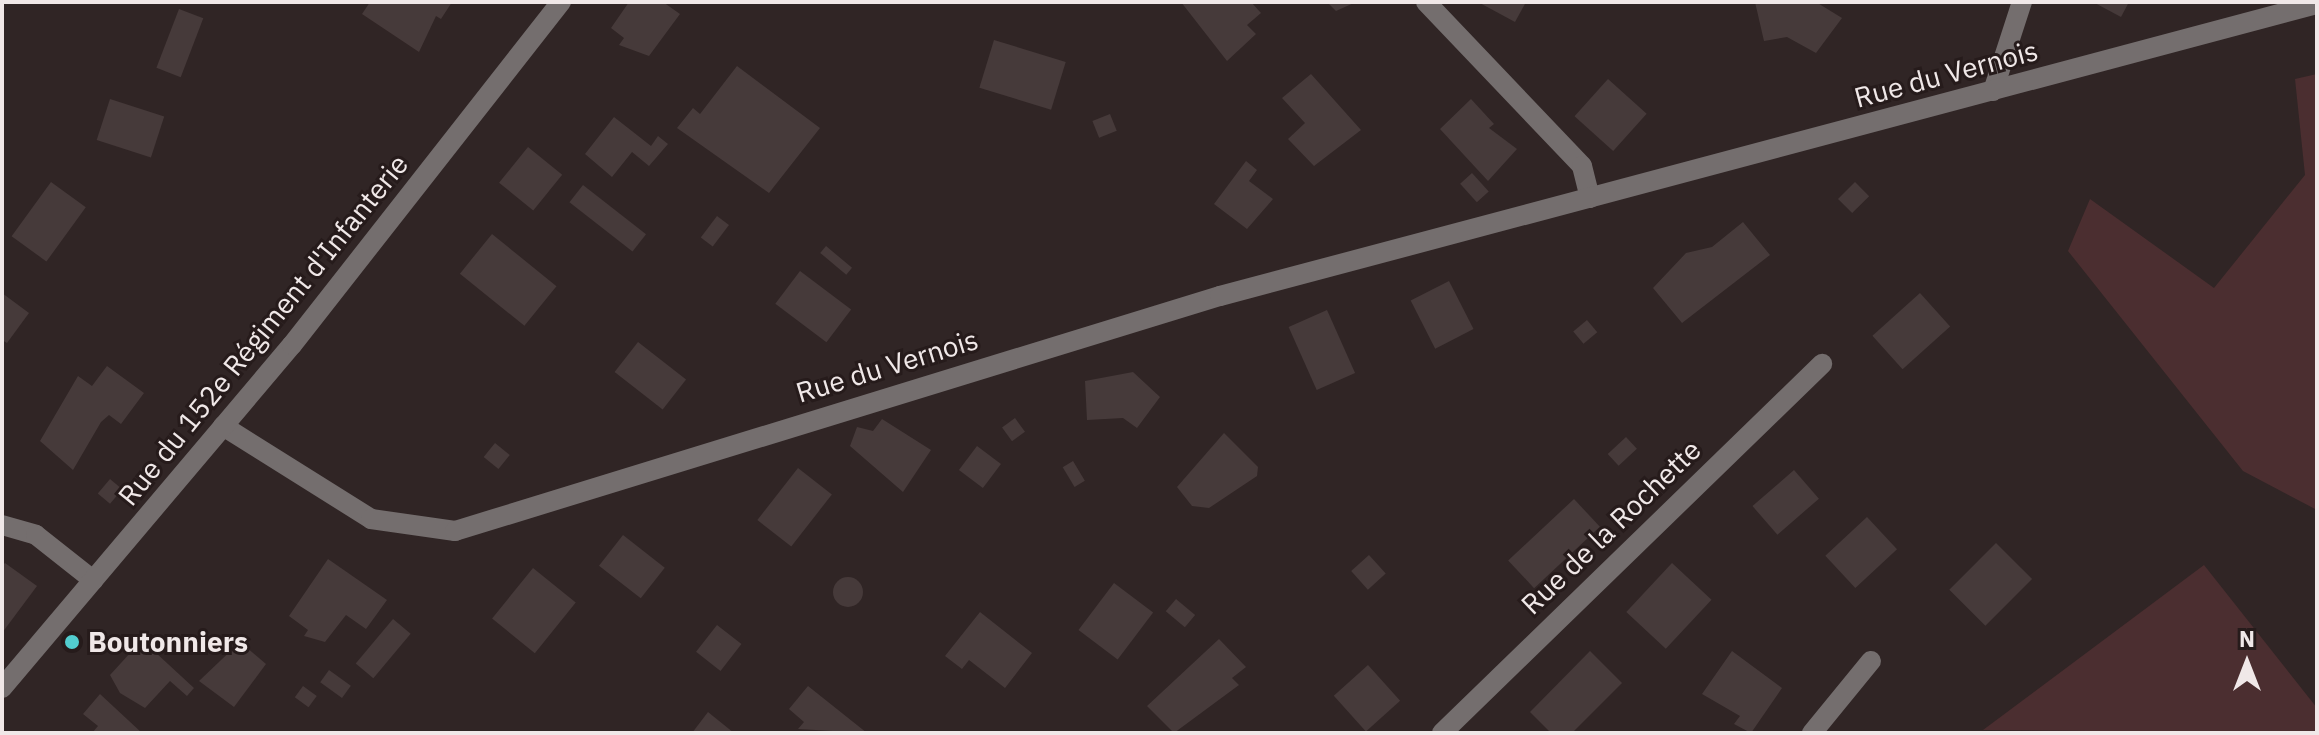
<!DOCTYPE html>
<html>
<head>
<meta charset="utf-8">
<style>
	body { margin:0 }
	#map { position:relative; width:2319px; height:735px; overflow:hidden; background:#302525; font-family:"IBM Plex Sans",sans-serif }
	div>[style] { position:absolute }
	.green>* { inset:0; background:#4b2e30 }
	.building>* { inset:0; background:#463a3a; transform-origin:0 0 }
	.round { border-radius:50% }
	.minor>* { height:20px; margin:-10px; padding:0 10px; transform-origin:10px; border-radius:10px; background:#746e6e }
	.dots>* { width:22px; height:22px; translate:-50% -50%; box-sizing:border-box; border:4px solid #261b1b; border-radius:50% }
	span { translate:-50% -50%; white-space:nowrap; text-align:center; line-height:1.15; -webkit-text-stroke:6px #261b1b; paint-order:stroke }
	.street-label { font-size:28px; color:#f0e8e8 }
	.poi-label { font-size:28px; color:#f0e8e8; font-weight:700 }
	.left { translate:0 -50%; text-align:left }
	.frame { position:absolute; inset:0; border:4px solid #f0e8e8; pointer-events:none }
	.north { position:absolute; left:2207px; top:623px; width:80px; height:80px; -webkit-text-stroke:6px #261b1b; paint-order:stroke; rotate:0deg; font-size:22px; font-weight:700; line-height:32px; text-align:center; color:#f0e8e8 }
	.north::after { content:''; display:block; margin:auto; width:28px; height:36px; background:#f0e8e8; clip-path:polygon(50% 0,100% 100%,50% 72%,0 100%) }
</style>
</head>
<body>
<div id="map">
	<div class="green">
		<div style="clip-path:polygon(2317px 74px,2317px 510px,2243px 471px,2068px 251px,2090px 199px,2214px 288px,2305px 175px,2295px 79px)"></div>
		<div style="clip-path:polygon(2204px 565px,2317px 708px,2317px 733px,1983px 730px)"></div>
	</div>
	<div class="building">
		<div style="clip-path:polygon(370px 2px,452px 2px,441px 19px,436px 16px,419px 52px,362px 14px)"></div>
		<div style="clip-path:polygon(629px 2px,663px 2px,680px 14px,649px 56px,619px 45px,624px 38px,611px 28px)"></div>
		<div style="clip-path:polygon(1181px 2px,1251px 2px,1261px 13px,1247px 25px,1256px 34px,1227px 61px)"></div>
		<div style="clip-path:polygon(1327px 2px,1356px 2px,1336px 11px)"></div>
		<div style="clip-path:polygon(1478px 2px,1526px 2px,1515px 22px)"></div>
		<div style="clip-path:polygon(1755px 2px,1816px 2px,1842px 18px,1816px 53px,1787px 37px,1764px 41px)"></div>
		<div style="clip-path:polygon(2093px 2px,2129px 2px,2121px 17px)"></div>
		<div style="left:179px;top:9px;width:26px;height:63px;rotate:21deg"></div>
		<div style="left:994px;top:40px;width:75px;height:50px;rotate:17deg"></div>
		<div style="clip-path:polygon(737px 66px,820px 128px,769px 193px,677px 128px,693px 108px,700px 114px)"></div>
		<div style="clip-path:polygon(1311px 74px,1361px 130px,1314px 166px,1288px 139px,1305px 123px,1282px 98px)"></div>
		<div style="left:1608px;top:79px;width:52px;height:50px;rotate:42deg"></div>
		<div style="left:110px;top:99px;width:57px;height:43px;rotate:18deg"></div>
		<div style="clip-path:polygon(1471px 99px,1494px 124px,1489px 128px,1517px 149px,1488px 181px,1440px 129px)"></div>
		<div style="left:1110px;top:114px;width:18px;height:19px;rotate:68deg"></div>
		<div style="clip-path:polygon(614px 117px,651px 146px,658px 136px,668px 144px,649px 166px,632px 152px,612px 177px,585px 154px)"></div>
		<div style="left:528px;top:147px;width:44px;height:46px;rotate:39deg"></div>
		<div style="clip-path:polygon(1246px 161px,1257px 170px,1249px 181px,1273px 199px,1247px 229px,1214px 204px)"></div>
		<div style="left:1472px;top:173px;width:25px;height:16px;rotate:48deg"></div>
		<div style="left:51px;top:182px;width:43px;height:67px;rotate:36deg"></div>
		<div style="left:1855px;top:182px;width:20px;height:24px;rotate:45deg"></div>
		<div style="left:583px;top:185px;width:80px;height:22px;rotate:38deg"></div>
		<div style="left:717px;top:216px;width:15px;height:27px;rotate:37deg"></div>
		<div style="clip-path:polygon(1743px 222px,1770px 255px,1682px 323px,1653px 288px,1686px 253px,1712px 247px)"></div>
		<div style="left:492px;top:234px;width:83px;height:51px;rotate:39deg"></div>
		<div style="left:826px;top:246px;width:34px;height:9px;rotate:40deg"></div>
		<div style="left:800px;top:271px;width:64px;height:41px;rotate:37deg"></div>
		<div style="left:1449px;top:281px;width:54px;height:43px;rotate:63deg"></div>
		<div style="clip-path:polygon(2px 293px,29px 313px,7px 343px,2px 340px)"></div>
		<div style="left:1920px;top:293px;width:45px;height:64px;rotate:48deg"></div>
		<div style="left:1327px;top:310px;width:69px;height:42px;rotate:66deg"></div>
		<div style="left:1587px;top:320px;width:16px;height:18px;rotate:50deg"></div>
		<div style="left:638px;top:342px;width:61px;height:38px;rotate:38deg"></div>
		<div style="clip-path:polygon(107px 366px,144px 393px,121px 424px,109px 415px,101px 422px,73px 470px,40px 441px,78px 376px,92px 386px)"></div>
		<div style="clip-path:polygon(1133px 372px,1160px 397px,1137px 428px,1123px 418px,1087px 420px,1085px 381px)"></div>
		<div style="left:1015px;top:418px;width:17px;height:16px;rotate:54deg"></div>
		<div style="clip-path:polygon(882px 419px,931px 450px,903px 492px,850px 446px,857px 427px,873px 431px)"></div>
		<div style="clip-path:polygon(1224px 433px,1258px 467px,1257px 476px,1209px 508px,1192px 506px,1177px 487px)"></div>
		<div style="left:1626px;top:437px;width:16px;height:25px;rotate:47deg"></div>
		<div style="left:495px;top:443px;width:19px;height:18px;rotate:39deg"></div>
		<div style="left:977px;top:446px;width:30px;height:30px;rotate:37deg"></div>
		<div style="left:1073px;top:461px;width:23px;height:12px;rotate:59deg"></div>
		<div style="left:798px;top:468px;width:43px;height:66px;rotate:38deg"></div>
		<div style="left:1794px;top:470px;width:38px;height:55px;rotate:49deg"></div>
		<div style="left:110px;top:479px;width:16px;height:19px;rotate:40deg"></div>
		<div style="left:1574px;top:499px;width:38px;height:90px;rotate:47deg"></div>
		<div style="left:1867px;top:517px;width:44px;height:57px;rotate:47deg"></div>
		<div style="left:623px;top:535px;width:53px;height:39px;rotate:38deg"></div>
		<div style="left:1996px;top:543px;width:51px;height:66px;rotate:45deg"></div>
		<div style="left:1369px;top:555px;width:25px;height:24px;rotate:48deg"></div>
		<div style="clip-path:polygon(328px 559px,387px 600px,366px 629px,346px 615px,325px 642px,304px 636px,308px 630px,289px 616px)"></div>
		<div style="clip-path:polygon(5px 563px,37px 586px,2px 633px,2px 566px)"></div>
		<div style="left:1672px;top:563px;width:54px;height:67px;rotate:43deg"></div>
		<div style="left:533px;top:568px;width:55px;height:65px;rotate:39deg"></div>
		<div class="round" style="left:833px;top:577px;width:30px;height:30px"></div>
		<div style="left:1114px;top:583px;width:49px;height:59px;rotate:37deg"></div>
		<div style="left:1176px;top:599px;width:25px;height:16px;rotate:40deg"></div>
		<div style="clip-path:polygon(980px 612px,1032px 653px,1005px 688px,969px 660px,962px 669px,945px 656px)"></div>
		<div style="left:393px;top:619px;width:23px;height:58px;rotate:40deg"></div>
		<div style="left:717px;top:625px;width:31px;height:34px;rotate:38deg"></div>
		<div style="clip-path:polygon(1219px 639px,1246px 667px,1232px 678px,1239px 685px,1174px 733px,1147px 706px)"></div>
		<div style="clip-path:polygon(142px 640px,194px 688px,187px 696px,170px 681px,145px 708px,120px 693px,110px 675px)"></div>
		<div style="clip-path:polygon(240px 642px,266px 664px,234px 707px,199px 681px)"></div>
		<div style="clip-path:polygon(1590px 651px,1622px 683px,1572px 733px,1551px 733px,1530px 712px)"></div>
		<div style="clip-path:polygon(1732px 651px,1782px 688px,1751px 733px,1734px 724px,1740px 716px,1702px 694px)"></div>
		<div style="left:1368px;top:665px;width:48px;height:46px;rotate:48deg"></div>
		<div style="left:329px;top:670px;width:27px;height:15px;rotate:36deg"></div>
		<div style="left:303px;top:686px;width:17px;height:14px;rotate:36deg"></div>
		<div style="clip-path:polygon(808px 686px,867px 733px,798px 729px,804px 722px,789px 709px)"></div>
		<div style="clip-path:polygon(100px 694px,142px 733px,92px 733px,98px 726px,83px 714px)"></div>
		<div style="clip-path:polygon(708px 712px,734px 733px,692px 733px)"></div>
	</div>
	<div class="minor">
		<div style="left:1426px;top:2px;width:226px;rotate:46.4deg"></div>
		<div style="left:1582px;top:166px;width:33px;rotate:76deg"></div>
		<div style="left:1993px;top:91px;width:94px;rotate:-72deg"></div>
		<div style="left:223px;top:426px;width:175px;rotate:32.1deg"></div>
		<div style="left:371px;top:519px;width:85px;rotate:8.1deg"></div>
		<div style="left:455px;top:531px;width:800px;rotate:-17.08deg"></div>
		<div style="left:1220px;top:296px;width:1135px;rotate:-14.91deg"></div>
		<div style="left:2px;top:525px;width:35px;rotate:16deg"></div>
		<div style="left:36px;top:535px;width:73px;rotate:38.3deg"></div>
		<div style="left:2px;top:688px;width:449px;rotate:-49.8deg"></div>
		<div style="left:292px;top:345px;width:436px;rotate:-51.9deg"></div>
		<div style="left:1442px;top:733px;width:530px;rotate:-44.16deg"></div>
		<div style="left:1812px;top:733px;width:93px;rotate:-50.7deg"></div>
	</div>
	<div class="dots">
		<div style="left:72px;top:642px;background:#52cdcf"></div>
	</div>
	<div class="street-label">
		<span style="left:1946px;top:74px;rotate:-15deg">Rue du Vernois</span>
		<span style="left:263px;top:330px;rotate:-51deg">Rue du 152e Régiment d'Infanterie</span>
		<span style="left:887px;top:366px;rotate:-17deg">Rue du Vernois</span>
		<span style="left:1611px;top:527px;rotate:-44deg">Rue de la Rochette</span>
	</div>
	<div class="poi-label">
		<span class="left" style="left:88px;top:642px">Boutonniers</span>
	</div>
	<div class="frame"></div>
	<div class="north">N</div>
</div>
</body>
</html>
